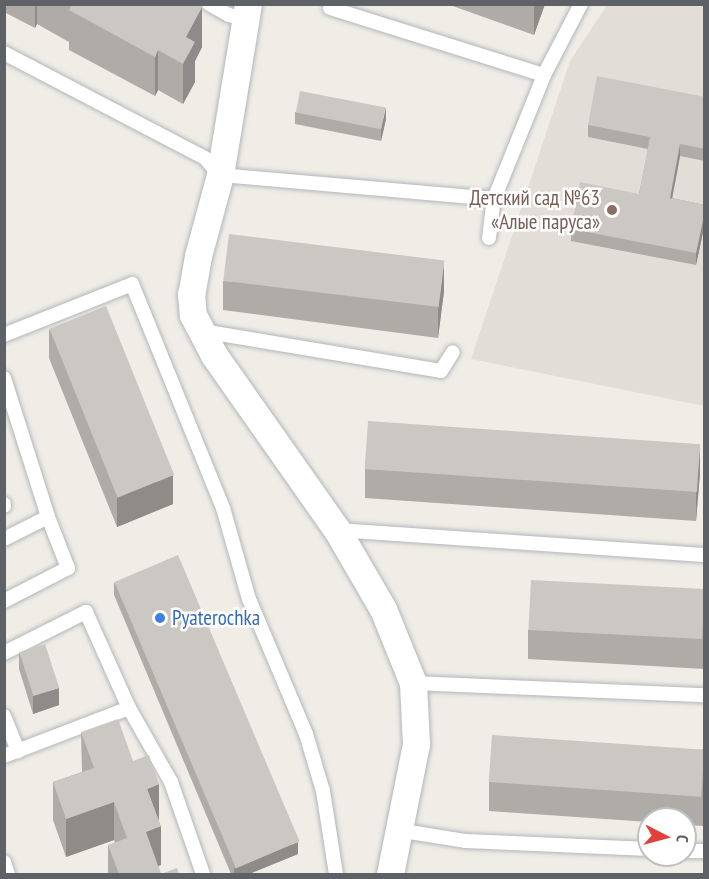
<!DOCTYPE html>
<html>
<head>
<meta charset="utf-8">
<style>
	body { margin:0 }
	#map { position:relative; width:709px; height:879px; overflow:hidden; background:#efede6; font-family:"PT Sans Narrow",sans-serif }
	div>[style] { position:absolute }
	.education>* { inset:0; background:#e2ded7 }
	.roads { filter:drop-shadow(0 0 2px #b3b6ba) drop-shadow(0 0 2px #b3b6ba) }
	.service>* { height:14px; margin:-7px; padding:0 7px; transform-origin:7px; border-radius:7px; background:#fff }
	.minor>* { height:27px; margin:-13.5px; padding:0 13.5px; transform-origin:13.5px; border-radius:13.5px; background:#fff }
	.wall>* { inset:0; background:#afaba7 }
	.shaded-wall>* { inset:0; background:#8e8b88 }
	.building>* { inset:0; background:#cbc7c2; transform-origin:0 0 }
	.dots>* { width:16px; height:16px; translate:-50% -50%; box-sizing:border-box; border:3px solid #fff; border-radius:50% }
	span { translate:-50% -50%; white-space:nowrap; text-align:center; line-height:1.15; -webkit-text-stroke:5px #fff; paint-order:stroke }
	.education-label { font-size:21px; color:#785e54 }
	.right { translate:-100% -50%; text-align:right }
	.shop-label { font-size:21px; color:#366cbe }
	.left { translate:0 -50%; text-align:left }
	.frame { position:absolute; inset:0; border:6px solid #5e6165; pointer-events:none }
	.north { position:absolute; left:637px; top:807px; width:60px; height:60px; box-sizing:border-box; background:#fff; border:2px solid #bfc0c1; border-radius:50%; rotate:96deg; font-size:16px; font-weight:700; line-height:24px; text-align:center; color:#5e6165 }
	.north::after { content:''; display:block; margin:auto; width:21px; height:27px; background:#e0423b; clip-path:polygon(50% 0,100% 100%,50% 72%,0 100%) }
</style>
</head>
<body>
<div id="map">
	<div class="education">
		<div style="clip-path:polygon(607px 5px,704px 5px,704px 406px,471px 359px,570px 61px)"></div>
	</div>
	<div class="roads">
		<div class="service">
			<div style="left:209px;top:4px;width:23px;rotate:29deg"></div>
			<div style="left:229px;top:15px;width:17px;rotate:13deg"></div>
			<div style="left:330px;top:8px;width:224px;rotate:17.4deg"></div>
			<div style="left:4px;top:53px;width:227px;rotate:27.6deg"></div>
			<div style="left:205px;top:158px;width:23px;rotate:49deg"></div>
			<div style="left:220px;top:175px;width:275px;rotate:5deg"></div>
			<div style="left:494px;top:199px;width:134px;rotate:-68deg"></div>
			<div style="left:544px;top:75px;width:80px;rotate:-62.5deg"></div>
			<div style="left:489px;top:238px;width:39px;rotate:-83deg"></div>
			<div style="left:202px;top:331px;width:242px;rotate:9.5deg"></div>
			<div style="left:441px;top:371px;width:22px;rotate:-58deg"></div>
			<div style="left:4px;top:335px;width:138px;rotate:-21.7deg"></div>
			<div style="left:132px;top:284px;width:242px;rotate:67.9deg"></div>
			<div style="left:223px;top:508px;width:95px;rotate:74.1deg"></div>
			<div style="left:249px;top:599px;width:147px;rotate:67.1deg"></div>
			<div style="left:306px;top:734px;width:59px;rotate:73.4deg"></div>
			<div style="left:323px;top:791px;width:84px;rotate:81.1deg"></div>
			<div style="left:4px;top:378px;width:146px;rotate:72.4deg"></div>
			<div style="left:48px;top:517px;width:55px;rotate:68.6deg"></div>
			<div style="left:68px;top:568px;width:72px;rotate:152.7deg"></div>
			<div style="left:4px;top:504px;width:2px;rotate:90deg"></div>
			<div style="left:337px;top:530px;width:368px;rotate:3.9deg"></div>
			<div style="left:4px;top:539px;width:49px;rotate:-26.6deg"></div>
			<div style="left:4px;top:653px;width:92px;rotate:-26.6deg"></div>
			<div style="left:86px;top:612px;width:105px;rotate:65.9deg"></div>
			<div style="left:129px;top:708px;width:85px;rotate:60.4deg"></div>
			<div style="left:171px;top:782px;width:97px;rotate:70.8deg"></div>
			<div style="left:413px;top:683px;width:291px;rotate:2.4deg"></div>
			<div style="left:4px;top:716px;width:38px;rotate:68deg"></div>
			<div style="left:4px;top:756px;width:134px;rotate:-21deg"></div>
			<div style="left:397px;top:830px;width:70px;rotate:9.1deg"></div>
			<div style="left:466px;top:841px;width:183px;rotate:2.5deg"></div>
			<div style="left:685px;top:851px;width:19px"></div>
			<div style="left:4px;top:862px;width:13px;rotate:72deg"></div>
		</div>
		<div class="minor">
			<div style="left:248px;top:4px;width:173px;rotate:99.3deg"></div>
			<div style="left:220px;top:175px;width:84px;rotate:105.2deg"></div>
			<div style="left:198px;top:256px;width:39px;rotate:100deg"></div>
			<div style="left:191px;top:294px;width:21px;rotate:85deg"></div>
			<div style="left:193px;top:315px;width:45px;rotate:62.3deg"></div>
			<div style="left:214px;top:355px;width:214px;rotate:54.9deg"></div>
			<div style="left:337px;top:530px;width:91px;rotate:59.8deg"></div>
			<div style="left:383px;top:609px;width:80px;rotate:67.9deg"></div>
			<div style="left:413px;top:683px;width:61px;rotate:87.2deg"></div>
			<div style="left:416px;top:744px;width:133px;rotate:101.3deg"></div>
		</div>
	</div>
	<div class="wall">
		<div style="clip-path:polygon(4px 4px,198px 4px,202px 47px,195px 61px,195px 82px,183px 104px,158px 90px,155px 96px,69px 50px,69px 42px,37px 24px,35px 28px,4px 12px)"></div>
		<div style="clip-path:polygon(447px 4px,545px 4px,534px 35px)"></div>
		<div style="clip-path:polygon(705px 97px,705px 161px,680px 156px,672px 198px,705px 205px,705px 223px,696px 265px,571px 241px,571px 229px,639px 194px,648px 149px,588px 137px,588px 125px)"></div>
		<div style="clip-path:polygon(295px 112px,386px 119px,381px 141px,295px 124px)"></div>
		<div style="clip-path:polygon(223px 281px,444px 291px,438px 338px,223px 310px)"></div>
		<div style="clip-path:polygon(49px 329px,173px 504px,117px 527px,49px 358px)"></div>
		<div style="clip-path:polygon(365px 469px,700px 473px,696px 521px,365px 498px)"></div>
		<div style="clip-path:polygon(114px 582px,298px 854px,249px 874px,231px 874px,114px 595px)"></div>
		<div style="clip-path:polygon(705px 590px,705px 669px,528px 659px,528px 630px)"></div>
		<div style="clip-path:polygon(19px 652px,59px 705px,33px 714px,19px 669px)"></div>
		<div style="clip-path:polygon(81px 732px,133px 761px,159px 823px,161px 865px,158px 866px,161px 874px,179px 874px,108px 874px,108px 845px,115px 843px,114px 840px,66px 857px,53px 820px,53px 782px,82px 772px)"></div>
		<div style="clip-path:polygon(705px 749px,705px 826px,685px 825px,685px 819px,649px 819px,649px 822px,489px 811px,489px 782px)"></div>
	</div>
	<div class="shaded-wall">
		<div style="clip-path:polygon(35px 4px,37px 4px,37px 24px,35px 28px)"></div>
		<div style="clip-path:polygon(535px 4px,545px 4px,534px 35px,534px 6px)"></div>
		<div style="clip-path:polygon(202px 7px,202px 47px,195px 61px,195px 82px,183px 104px,183px 64px,186px 37px)"></div>
		<div style="clip-path:polygon(158px 50px,158px 90px,155px 96px,155px 57px)"></div>
		<div style="clip-path:polygon(386px 107px,386px 119px,381px 141px,381px 129px)"></div>
		<div style="clip-path:polygon(680px 144px,680px 156px,670px 210px,670px 198px)"></div>
		<div style="clip-path:polygon(705px 211px,705px 223px,696px 265px,696px 253px)"></div>
		<div style="clip-path:polygon(444px 262px,444px 291px,438px 338px,438px 309px)"></div>
		<div style="clip-path:polygon(700px 444px,700px 473px,696px 521px,696px 492px)"></div>
		<div style="clip-path:polygon(173px 475px,173px 504px,117px 527px,117px 498px)"></div>
		<div style="clip-path:polygon(59px 688px,59px 705px,33px 714px,33px 696px)"></div>
		<div style="clip-path:polygon(159px 784px,159px 823px,147px 789px)"></div>
		<div style="clip-path:polygon(114px 802px,114px 840px,66px 857px,66px 819px)"></div>
		<div style="clip-path:polygon(161px 826px,161px 865px,146px 870px,146px 832px)"></div>
		<div style="clip-path:polygon(298px 842px,298px 854px,249px 874px,234px 874px,234px 869px)"></div>
	</div>
	<div class="building">
		<div style="clip-path:polygon(72px 4px,198px 4px,202px 7px,186px 37px,195px 42px,183px 64px,158px 50px,155px 57px,69px 10px)"></div>
		<div style="clip-path:polygon(597px 76px,705px 97px,705px 149px,680px 144px,670px 198px,705px 205px,705px 211px,696px 253px,571px 229px,580px 182px,639px 194px,650px 137px,588px 125px)"></div>
		<div style="left:300px;top:91px;width:87px;height:22px;rotate:11deg"></div>
		<div style="left:229px;top:234px;width:217px;height:47px;rotate:7deg"></div>
		<div style="left:106px;top:306px;width:182px;height:61px;rotate:68deg"></div>
		<div style="left:368px;top:421px;width:333px;height:48px;rotate:4deg"></div>
		<div style="left:178px;top:555px;width:311px;height:69px;rotate:67deg"></div>
		<div style="left:531px;top:580px;width:174px;height:50px;rotate:3deg"></div>
		<div style="left:45px;top:644px;width:46px;height:27px;rotate:72deg"></div>
		<div style="clip-path:polygon(118px 719px,133px 761px,149px 755px,159px 784px,147px 789px,161px 826px,146px 832px,161px 874px,177px 868px,179px 874px,119px 874px,108px 845px,127px 838px,114px 802px,66px 819px,53px 782px,94px 768px,81px 732px)"></div>
		<div style="left:492px;top:735px;width:213px;height:47px;rotate:4deg"></div>
	</div>
	<div class="dots">
		<div style="left:612px;top:210px;background:#8d6e63"></div>
		<div style="left:160px;top:618px;background:#3f7fe0"></div>
	</div>
	<div class="education-label">
		<span class="right" style="left:600px;top:210px">Детский сад №63<br>«Алые паруса»</span>
	</div>
	<div class="shop-label">
		<span class="left" style="left:172px;top:618px">Pyaterochka</span>
	</div>
	<div class="frame"></div>
	<div class="north">С</div>
</div>
</body>
</html>
